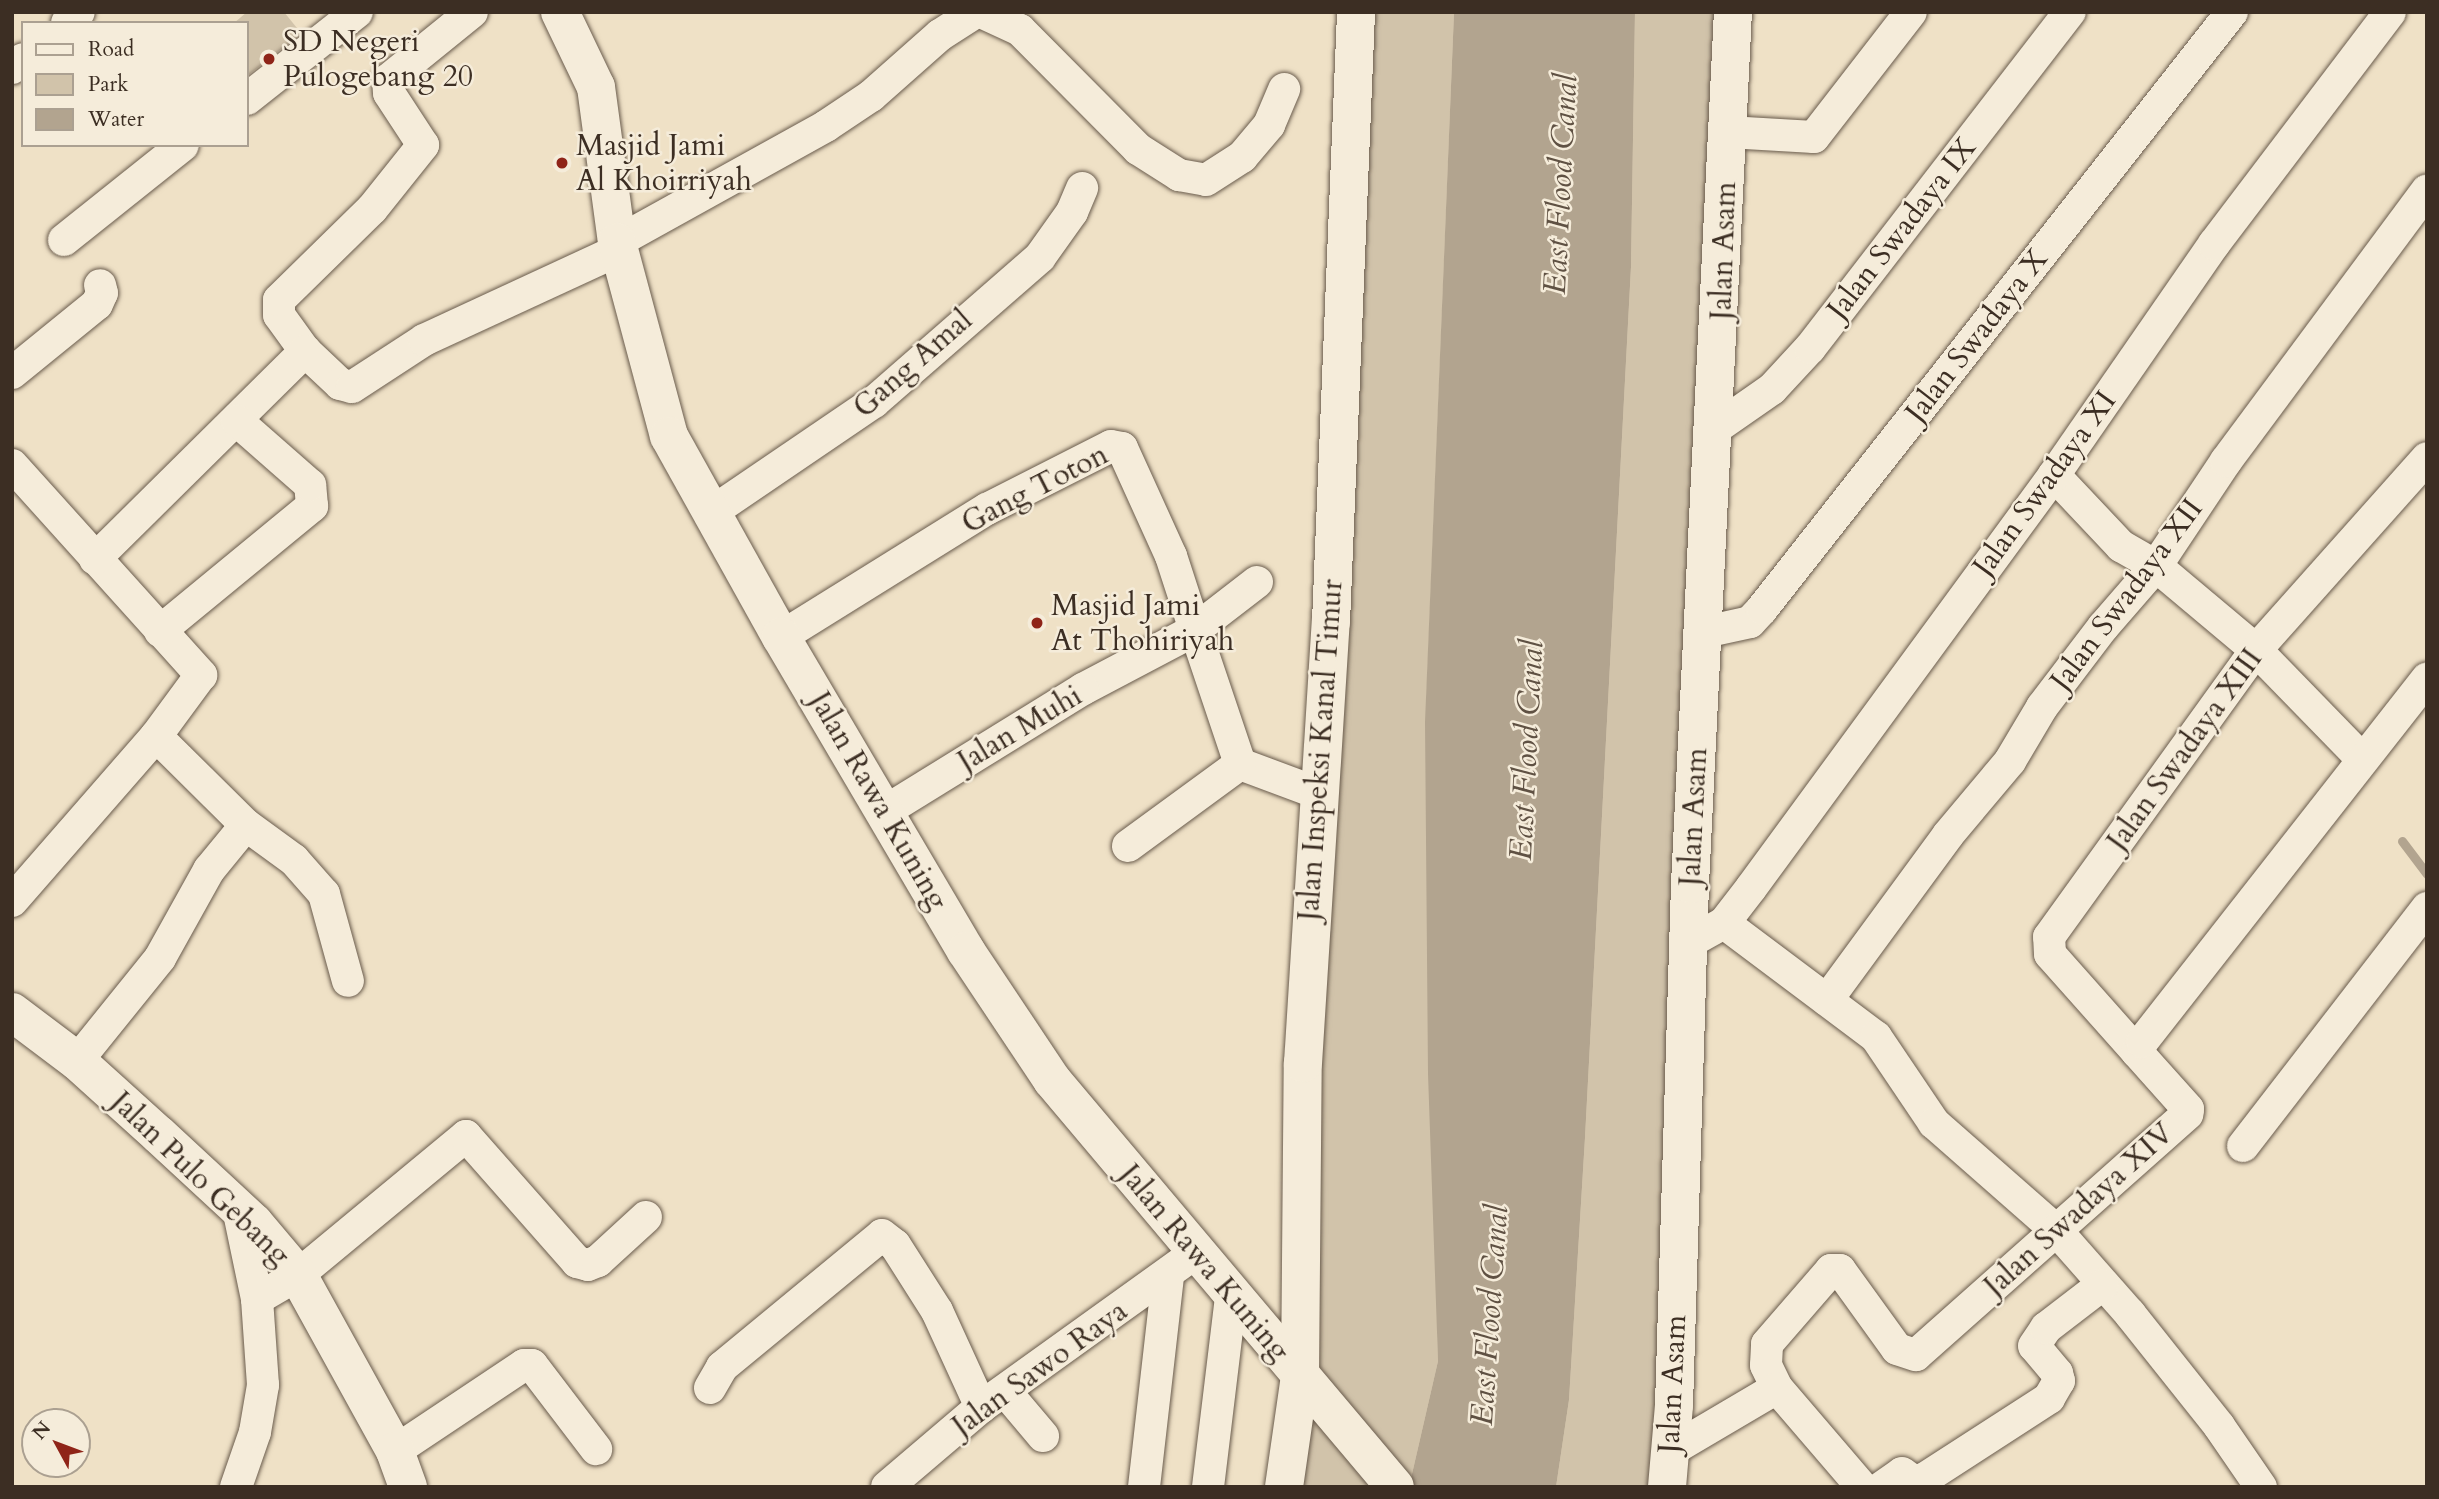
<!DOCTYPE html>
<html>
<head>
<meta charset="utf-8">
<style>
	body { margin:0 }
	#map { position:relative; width:2439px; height:1499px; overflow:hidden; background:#efe1c6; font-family:Cardo,serif }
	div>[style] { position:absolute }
	.green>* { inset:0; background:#d1c3aa }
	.water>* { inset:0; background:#b2a48f }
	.stream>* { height:9px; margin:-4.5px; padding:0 4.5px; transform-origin:4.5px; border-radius:4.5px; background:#b2a48f }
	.roads { filter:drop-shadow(0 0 2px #695b4c) drop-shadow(0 0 2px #695b4c) }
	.minor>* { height:32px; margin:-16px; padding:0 16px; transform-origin:16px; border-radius:16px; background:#f5ecda }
	.tertiary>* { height:38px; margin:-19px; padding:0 19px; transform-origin:19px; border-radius:19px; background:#f5ecda }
	.dots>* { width:19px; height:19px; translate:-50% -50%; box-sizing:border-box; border:4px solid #f5ecda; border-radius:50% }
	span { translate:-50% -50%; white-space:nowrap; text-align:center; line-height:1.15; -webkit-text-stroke:5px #f5ecda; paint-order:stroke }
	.poi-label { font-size:30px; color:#3c2e23 }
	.left { translate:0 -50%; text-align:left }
	.street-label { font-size:30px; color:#3c2e23 }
	.water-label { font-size:32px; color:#5f5143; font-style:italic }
	.frame { position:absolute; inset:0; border:14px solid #3c2e23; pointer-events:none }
	.legend { position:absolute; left:21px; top:21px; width:228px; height:126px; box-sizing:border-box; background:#f5ecda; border:2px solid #aba091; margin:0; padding:9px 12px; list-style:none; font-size:21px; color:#3c2e23 }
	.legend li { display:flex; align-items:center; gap:14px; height:35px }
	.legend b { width:35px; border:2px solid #aba091 }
	.north { position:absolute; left:21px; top:1408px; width:70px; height:70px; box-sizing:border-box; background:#f5ecda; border:2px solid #aba091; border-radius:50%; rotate:311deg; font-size:19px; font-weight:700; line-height:28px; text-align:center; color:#3c2e23 }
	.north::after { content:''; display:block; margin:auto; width:24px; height:32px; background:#8f2418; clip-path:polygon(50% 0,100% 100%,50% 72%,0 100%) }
</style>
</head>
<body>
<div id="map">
	<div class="green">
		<div style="clip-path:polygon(247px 12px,284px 12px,301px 33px,247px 76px,247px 23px,234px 23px)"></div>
		<div style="clip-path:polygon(1352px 12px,1454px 12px,1426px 708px,1438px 1361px,1409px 1487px,1284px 1487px)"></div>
		<div style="clip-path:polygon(1635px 12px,1732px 12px,1667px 1487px,1556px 1487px,1569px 1400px,1585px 1138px,1631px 267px)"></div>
	</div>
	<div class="water">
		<div style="clip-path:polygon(1454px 12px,1635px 12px,1631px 267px,1585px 1138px,1569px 1400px,1556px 1487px,1409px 1487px,1438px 1361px,1428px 1074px,1425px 722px)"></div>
	</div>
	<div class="stream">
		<div style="left:2402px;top:841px;width:41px;rotate:52.9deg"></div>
	</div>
	<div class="roads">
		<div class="minor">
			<div style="left:981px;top:12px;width:43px;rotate:24.8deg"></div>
			<div style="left:1020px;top:30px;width:168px;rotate:45.2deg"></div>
			<div style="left:1138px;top:149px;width:49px;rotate:32.4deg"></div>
			<div style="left:1179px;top:175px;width:27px;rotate:10deg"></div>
			<div style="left:1206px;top:180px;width:43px;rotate:-32.6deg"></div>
			<div style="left:1242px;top:157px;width:42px;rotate:-49.8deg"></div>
			<div style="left:1269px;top:125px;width:39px;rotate:-67deg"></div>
			<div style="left:67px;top:23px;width:16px;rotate:-43deg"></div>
			<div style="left:12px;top:68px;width:14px;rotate:-39deg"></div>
			<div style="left:247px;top:99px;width:140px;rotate:-38.3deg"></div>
			<div style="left:1728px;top:132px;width:86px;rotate:3.3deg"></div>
			<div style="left:1814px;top:137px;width:158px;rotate:-52.2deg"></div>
			<div style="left:64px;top:240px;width:152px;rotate:-38.6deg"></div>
			<div style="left:617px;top:242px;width:239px;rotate:-29deg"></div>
			<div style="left:826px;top:126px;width:54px;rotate:-33.7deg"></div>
			<div style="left:871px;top:96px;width:92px;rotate:-41.5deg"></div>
			<div style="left:940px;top:35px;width:43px;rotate:-32.6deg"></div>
			<div style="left:305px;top:351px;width:44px;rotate:-125.8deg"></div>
			<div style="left:279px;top:315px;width:15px;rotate:-90deg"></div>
			<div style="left:279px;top:300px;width:130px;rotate:-44.4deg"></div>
			<div style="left:372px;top:209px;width:82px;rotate:-51.4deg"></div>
			<div style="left:423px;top:145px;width:62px;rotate:-123.2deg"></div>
			<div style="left:389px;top:93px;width:13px;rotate:-94deg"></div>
			<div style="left:388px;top:80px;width:108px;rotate:-39deg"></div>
			<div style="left:12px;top:373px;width:109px;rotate:-39.1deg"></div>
			<div style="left:97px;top:304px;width:12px;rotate:-66deg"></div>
			<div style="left:102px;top:293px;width:8px;rotate:-104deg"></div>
			<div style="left:1716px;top:428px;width:68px;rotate:-34.9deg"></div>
			<div style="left:1772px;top:389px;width:56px;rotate:-47.2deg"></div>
			<div style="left:1810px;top:348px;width:425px;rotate:-52.3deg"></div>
			<div style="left:12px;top:465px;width:283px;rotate:48deg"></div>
			<div style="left:201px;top:675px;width:76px;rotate:126.4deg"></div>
			<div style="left:156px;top:736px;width:219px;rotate:131.1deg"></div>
			<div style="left:2054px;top:475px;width:98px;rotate:46.7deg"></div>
			<div style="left:2121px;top:546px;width:40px;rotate:29.7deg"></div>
			<div style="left:2156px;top:566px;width:131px;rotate:40deg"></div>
			<div style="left:2256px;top:650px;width:152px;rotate:45.8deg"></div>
			<div style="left:715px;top:510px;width:192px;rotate:-34.2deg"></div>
			<div style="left:874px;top:402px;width:220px;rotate:-41.1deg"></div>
			<div style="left:1040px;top:257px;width:55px;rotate:-54.6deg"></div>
			<div style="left:1072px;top:212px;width:26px;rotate:-67deg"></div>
			<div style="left:95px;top:559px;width:296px;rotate:-44.7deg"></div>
			<div style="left:305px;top:351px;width:48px;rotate:43.3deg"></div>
			<div style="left:340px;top:384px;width:12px;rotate:14deg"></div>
			<div style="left:352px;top:387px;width:86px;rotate:-33.1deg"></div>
			<div style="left:424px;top:340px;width:215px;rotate:-24.8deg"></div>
			<div style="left:1257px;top:582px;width:78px;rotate:142.3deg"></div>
			<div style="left:1195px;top:630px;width:141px;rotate:71.4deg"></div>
			<div style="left:1240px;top:764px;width:83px;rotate:20.4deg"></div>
			<div style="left:160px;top:631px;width:197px;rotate:-39.4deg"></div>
			<div style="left:312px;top:506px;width:21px;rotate:-95deg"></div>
			<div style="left:310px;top:485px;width:98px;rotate:-138.7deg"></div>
			<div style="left:1705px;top:632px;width:46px;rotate:-12.5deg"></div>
			<div style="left:1750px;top:622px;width:18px;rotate:-47deg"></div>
			<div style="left:1762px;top:609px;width:760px;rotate:-51.79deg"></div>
			<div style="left:781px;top:637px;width:243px;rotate:-31.9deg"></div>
			<div style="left:987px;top:509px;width:139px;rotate:-26.9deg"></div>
			<div style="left:1111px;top:446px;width:11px;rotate:10deg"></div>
			<div style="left:1122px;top:448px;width:119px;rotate:65.6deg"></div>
			<div style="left:1171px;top:556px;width:78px;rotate:72deg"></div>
			<div style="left:1195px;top:630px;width:127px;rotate:152.2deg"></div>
			<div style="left:1083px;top:689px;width:234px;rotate:148.3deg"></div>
			<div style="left:156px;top:736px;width:127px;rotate:44.7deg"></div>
			<div style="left:246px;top:825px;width:59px;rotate:36.1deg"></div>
			<div style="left:294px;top:860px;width:45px;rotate:48.6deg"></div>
			<div style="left:324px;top:894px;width:90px;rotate:74.6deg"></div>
			<div style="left:1128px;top:846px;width:139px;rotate:-36.2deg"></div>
			<div style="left:1724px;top:923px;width:190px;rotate:36.9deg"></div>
			<div style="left:1876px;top:1037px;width:104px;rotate:56deg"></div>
			<div style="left:1934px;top:1123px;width:162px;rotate:41.3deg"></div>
			<div style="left:2056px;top:1230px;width:112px;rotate:48.6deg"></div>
			<div style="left:2130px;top:1314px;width:143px;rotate:51.5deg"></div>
			<div style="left:2219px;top:1426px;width:74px;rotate:55.5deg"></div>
			<div style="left:1688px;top:943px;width:41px;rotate:-29.1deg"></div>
			<div style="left:1724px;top:923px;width:44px;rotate:-52.4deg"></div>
			<div style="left:1751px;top:888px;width:512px;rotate:-53.73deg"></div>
			<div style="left:2054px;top:475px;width:281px;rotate:-55.3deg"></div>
			<div style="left:2214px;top:244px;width:291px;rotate:-52.8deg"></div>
			<div style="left:1827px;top:1000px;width:205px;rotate:-53.7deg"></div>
			<div style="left:1948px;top:835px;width:97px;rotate:-50deg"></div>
			<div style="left:2010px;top:761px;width:63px;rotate:-59.3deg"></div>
			<div style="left:2042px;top:707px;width:101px;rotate:-52.7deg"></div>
			<div style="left:2103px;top:627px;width:81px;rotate:-49deg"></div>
			<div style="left:2156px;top:566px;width:126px;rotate:-56.3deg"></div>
			<div style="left:2226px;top:461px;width:337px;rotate:-53.4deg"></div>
			<div style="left:2137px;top:1052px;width:131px;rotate:-131.6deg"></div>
			<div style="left:2050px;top:954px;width:17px;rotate:-93deg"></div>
			<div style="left:2049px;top:937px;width:354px;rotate:-54.2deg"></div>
			<div style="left:2256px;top:650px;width:257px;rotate:-48.3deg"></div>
			<div style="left:77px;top:1061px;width:132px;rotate:-51.1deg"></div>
			<div style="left:160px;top:958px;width:101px;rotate:-60.9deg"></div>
			<div style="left:209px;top:870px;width:58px;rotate:-50.6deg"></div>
			<div style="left:2243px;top:1146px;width:301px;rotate:-52.3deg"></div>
			<div style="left:257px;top:1299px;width:48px;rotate:-30.3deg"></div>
			<div style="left:298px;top:1275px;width:218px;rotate:-39.6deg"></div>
			<div style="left:466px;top:1136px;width:168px;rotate:48.6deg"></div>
			<div style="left:577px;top:1262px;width:11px;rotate:15deg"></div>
			<div style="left:588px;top:1265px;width:11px;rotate:-22deg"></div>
			<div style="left:598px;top:1261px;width:65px;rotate:-42.5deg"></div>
			<div style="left:710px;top:1388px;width:24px;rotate:-60deg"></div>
			<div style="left:722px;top:1367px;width:207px;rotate:-39.5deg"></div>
			<div style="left:882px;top:1235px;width:16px;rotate:38deg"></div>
			<div style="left:895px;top:1245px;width:78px;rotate:57.5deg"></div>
			<div style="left:937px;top:1311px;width:106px;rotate:65.4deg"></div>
			<div style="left:1777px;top:1388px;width:25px;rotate:-116deg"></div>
			<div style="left:1766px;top:1365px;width:21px;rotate:-87deg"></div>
			<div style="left:1767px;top:1344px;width:98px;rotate:-49.1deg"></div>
			<div style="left:1831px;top:1270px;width:9px"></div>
			<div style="left:1840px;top:1270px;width:97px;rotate:54.2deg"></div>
			<div style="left:1897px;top:1349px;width:20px;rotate:18deg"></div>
			<div style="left:1916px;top:1355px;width:363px;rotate:-41.6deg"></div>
			<div style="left:2187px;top:1114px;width:5px;rotate:-79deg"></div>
			<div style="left:2188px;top:1109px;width:76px;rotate:-131.8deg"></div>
			<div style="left:2137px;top:1052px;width:11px;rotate:-63deg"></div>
			<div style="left:2142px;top:1042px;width:462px;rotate:-51.9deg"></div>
			<div style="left:1005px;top:1391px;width:59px;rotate:49.8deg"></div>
			<div style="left:395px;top:1451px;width:155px;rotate:-33.7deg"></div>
			<div style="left:524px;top:1365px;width:8px"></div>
			<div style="left:532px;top:1365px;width:106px;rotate:52.7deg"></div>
			<div style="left:1670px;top:1451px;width:124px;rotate:-30.5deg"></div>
			<div style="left:1777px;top:1388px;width:130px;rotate:49.4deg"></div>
			<div style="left:236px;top:1487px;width:58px;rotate:-70.9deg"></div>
			<div style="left:255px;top:1432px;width:48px;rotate:-80.3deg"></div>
			<div style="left:263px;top:1385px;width:86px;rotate:-94deg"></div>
			<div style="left:257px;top:1299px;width:93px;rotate:-101.8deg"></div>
			<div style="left:887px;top:1487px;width:123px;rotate:-40.4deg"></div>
			<div style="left:981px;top:1407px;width:264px;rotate:-35.7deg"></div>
			<div style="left:1144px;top:1487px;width:213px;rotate:-83.5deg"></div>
			<div style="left:1208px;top:1487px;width:192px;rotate:-83.1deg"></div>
			<div style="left:1882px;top:1487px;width:24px;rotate:-35deg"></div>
			<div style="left:1902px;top:1473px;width:14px;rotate:36deg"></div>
			<div style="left:1913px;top:1481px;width:11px;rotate:-10deg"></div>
			<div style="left:1924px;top:1479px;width:149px;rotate:-32.9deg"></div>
			<div style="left:2049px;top:1398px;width:20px;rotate:-60deg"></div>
			<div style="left:2059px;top:1381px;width:8px;rotate:-104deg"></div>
			<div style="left:2057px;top:1373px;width:35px;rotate:-130deg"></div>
			<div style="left:2034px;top:1346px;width:22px;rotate:-56deg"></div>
			<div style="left:2046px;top:1328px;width:71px;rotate:-37.5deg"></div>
		</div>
		<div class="tertiary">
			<div style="left:560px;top:12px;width:83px;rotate:64.4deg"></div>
			<div style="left:596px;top:87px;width:156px;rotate:82.3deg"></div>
			<div style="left:617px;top:242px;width:201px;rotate:75deg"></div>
			<div style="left:669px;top:436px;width:230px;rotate:60.9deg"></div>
			<div style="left:781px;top:637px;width:364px;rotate:59.5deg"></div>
			<div style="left:966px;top:951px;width:155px;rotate:56.3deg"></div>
			<div style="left:1052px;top:1080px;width:532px;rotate:49.88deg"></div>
			<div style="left:12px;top:1012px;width:81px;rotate:37deg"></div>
			<div style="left:77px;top:1061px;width:110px;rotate:42.1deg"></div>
			<div style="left:159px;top:1135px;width:129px;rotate:42.8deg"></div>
			<div style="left:254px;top:1223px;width:68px;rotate:49.8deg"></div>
			<div style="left:298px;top:1275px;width:201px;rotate:61.1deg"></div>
			<div style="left:395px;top:1451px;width:38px;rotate:70deg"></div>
			<div style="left:1284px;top:1487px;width:112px;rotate:-81.8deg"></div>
			<div style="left:1300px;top:1376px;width:313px;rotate:-89.5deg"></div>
			<div style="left:1303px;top:1063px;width:442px;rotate:-86.4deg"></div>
			<div style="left:1331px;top:622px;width:611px;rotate:-87.65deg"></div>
			<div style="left:1667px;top:1487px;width:82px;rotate:-85.1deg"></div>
			<div style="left:1674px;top:1405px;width:521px;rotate:-88.24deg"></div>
			<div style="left:1690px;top:884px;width:873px;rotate:-87.18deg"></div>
		</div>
	</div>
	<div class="dots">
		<div style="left:269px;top:59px;background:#8f2418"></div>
		<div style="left:562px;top:163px;background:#8f2418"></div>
		<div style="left:1037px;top:623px;background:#8f2418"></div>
	</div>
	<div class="poi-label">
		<span class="left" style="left:283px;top:59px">SD Negeri<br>Pulogebang 20</span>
		<span class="left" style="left:576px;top:163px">Masjid Jami<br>Al Khoirriyah</span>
		<span class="left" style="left:1051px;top:623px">Masjid Jami<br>At Thohiriyah</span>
	</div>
	<div class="street-label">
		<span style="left:1902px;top:229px;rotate:-52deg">Jalan Swadaya IX</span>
		<span style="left:1724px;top:251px;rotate:-88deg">Jalan Asam</span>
		<span style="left:1977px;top:336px;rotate:-52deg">Jalan Swadaya X</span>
		<span style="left:913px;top:364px;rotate:-41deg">Gang Amal</span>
		<span style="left:2045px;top:484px;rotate:-54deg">Jalan Swadaya XI</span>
		<span style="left:1035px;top:489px;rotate:-27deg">Gang Toton</span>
		<span style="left:2127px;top:595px;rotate:-53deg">Jalan Swadaya XII</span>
		<span style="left:1020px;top:729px;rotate:-31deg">Jalan Muhi</span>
		<span style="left:1321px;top:750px;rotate:-86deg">Jalan Inspeksi Kanal Timur</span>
		<span style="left:2185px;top:750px;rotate:-54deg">Jalan Swadaya XIII</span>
		<span style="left:878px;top:801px;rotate:60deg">Jalan Rawa Kuning</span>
		<span style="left:1694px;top:817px;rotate:-87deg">Jalan Asam</span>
		<span style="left:200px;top:1179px;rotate:44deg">Jalan Pulo Gebang</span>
		<span style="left:2079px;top:1210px;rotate:-42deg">Jalan Swadaya XIV</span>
		<span style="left:1204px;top:1263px;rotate:50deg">Jalan Rawa Kuning</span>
		<span style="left:1040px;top:1369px;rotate:-36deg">Jalan Sawo Raya</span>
		<span style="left:1673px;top:1384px;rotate:-87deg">Jalan Asam</span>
	</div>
	<div class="water-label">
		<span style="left:1561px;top:184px;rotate:-87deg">East Flood Canal</span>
		<span style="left:1527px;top:750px;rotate:-87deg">East Flood Canal</span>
		<span style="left:1490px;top:1315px;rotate:-86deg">East Flood Canal</span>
	</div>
	<div class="frame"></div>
	<ul class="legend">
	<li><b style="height:9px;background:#f5ecda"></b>Road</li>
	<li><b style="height:19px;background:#d1c3aa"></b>Park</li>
	<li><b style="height:19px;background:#b2a48f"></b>Water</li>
	</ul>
	<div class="north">N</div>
</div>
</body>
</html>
